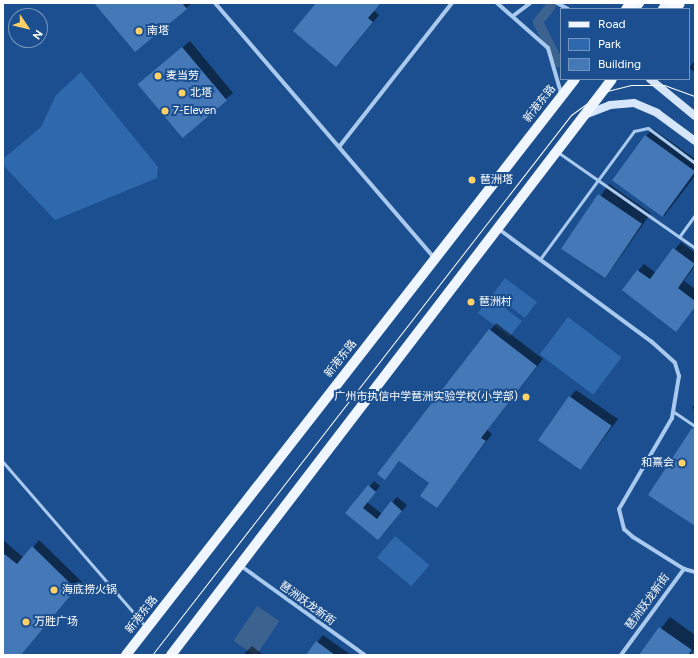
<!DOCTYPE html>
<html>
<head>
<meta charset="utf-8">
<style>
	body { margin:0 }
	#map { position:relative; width:698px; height:658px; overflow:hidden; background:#1b4f8f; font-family:Figtree,"Noto Sans SC",sans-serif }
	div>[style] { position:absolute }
	.green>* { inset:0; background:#2e69ad; transform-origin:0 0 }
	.water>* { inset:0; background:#3c6290; transform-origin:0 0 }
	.shadow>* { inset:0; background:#0007; transform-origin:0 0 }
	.canal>* { height:10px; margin:-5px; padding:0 5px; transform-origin:5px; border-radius:5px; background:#3c6290 }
	.building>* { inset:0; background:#4478b7; transform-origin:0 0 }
	.service>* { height:3px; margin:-1.5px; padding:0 1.5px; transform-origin:1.5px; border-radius:1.5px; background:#a9c9ee }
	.minor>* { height:4px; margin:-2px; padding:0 2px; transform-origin:2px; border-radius:2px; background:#a9c9ee }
	.secondary>* { height:8px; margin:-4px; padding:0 4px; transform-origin:4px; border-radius:4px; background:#d6e6fa }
	.primary>* { height:10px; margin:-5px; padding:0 5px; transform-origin:5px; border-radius:5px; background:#f0f6ff }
	.trunk>* { height:11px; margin:-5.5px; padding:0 5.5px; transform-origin:5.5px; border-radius:5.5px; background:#f8faff }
	.tram>* { height:1px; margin:-0.5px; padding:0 0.5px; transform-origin:0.5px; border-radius:0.5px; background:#fff }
	.dots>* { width:11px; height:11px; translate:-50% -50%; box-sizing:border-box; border:2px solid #1b4f8f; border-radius:50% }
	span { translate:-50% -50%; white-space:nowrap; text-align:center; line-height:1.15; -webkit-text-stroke:4px #1b4f8f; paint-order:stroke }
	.poi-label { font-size:11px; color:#fff }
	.left { translate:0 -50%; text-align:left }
	.right { translate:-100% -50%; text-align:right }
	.street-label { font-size:11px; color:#fff }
	.frame { position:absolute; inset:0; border:4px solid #fff; pointer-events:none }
	.legend { position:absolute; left:560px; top:8px; width:130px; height:72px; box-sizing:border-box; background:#1b4f8f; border:1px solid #7695bc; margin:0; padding:5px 7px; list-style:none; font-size:12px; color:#fff }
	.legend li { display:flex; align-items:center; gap:8px; height:20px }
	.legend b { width:20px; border:1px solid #7695bc }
	.north { position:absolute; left:8px; top:8px; width:40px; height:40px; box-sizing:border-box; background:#1b4f8f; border:1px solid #7695bc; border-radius:50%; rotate:125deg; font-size:11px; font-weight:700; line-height:16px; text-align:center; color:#fff }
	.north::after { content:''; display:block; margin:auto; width:14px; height:18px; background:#ffd166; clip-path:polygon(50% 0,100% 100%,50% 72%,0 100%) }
</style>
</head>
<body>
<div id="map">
	<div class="green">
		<div style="clip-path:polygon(81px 72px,158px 167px,157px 178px,55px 220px,3px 165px,3px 159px,41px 127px,56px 95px)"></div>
		<div style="left:505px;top:278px;width:40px;height:20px;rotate:37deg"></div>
		<div style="left:490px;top:297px;width:40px;height:20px;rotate:37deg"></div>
		<div style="left:568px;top:317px;width:67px;height:47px;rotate:37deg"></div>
		<div style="left:395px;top:536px;width:45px;height:28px;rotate:40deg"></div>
	</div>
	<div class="water">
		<div style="left:257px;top:606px;width:27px;height:42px;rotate:34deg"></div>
	</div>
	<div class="shadow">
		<div style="clip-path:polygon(96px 3px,192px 3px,135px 51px)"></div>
		<div style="clip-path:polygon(318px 3px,381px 3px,374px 11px,379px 15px,343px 59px)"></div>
		<div style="clip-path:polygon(190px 41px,233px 93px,226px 99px,146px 78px)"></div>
		<div style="clip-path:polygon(695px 60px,695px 72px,689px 68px)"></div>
		<div style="clip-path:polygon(653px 129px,695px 159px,695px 176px,664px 216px,646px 136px)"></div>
		<div style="left:609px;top:184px;width:51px;height:80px;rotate:35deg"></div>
		<div style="clip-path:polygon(681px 242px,695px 253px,695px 266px,684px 281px,695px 289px,695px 307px,676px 330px,638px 271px,644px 264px,656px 273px)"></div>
		<div style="clip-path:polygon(496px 323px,543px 359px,487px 430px,492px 434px,437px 507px,431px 483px,400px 460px,385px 478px,379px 474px)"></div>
		<div style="clip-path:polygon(576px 390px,618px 419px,581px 469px,570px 397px)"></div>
		<div style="clip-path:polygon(695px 404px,695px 410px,692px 408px)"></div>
		<div style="clip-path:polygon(374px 481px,380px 486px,367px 502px,382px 514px,397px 497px,407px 505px,383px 534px,347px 513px)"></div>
		<div style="clip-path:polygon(3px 540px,24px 558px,39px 540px,82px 582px,21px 655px,3px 655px)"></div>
		<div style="clip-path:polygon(670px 617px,695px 635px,695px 648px,690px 655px,640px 655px)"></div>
		<div style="clip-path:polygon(323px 635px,351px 655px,307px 655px)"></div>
		<div style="clip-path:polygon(252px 646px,263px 655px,243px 655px)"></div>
	</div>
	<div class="canal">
		<div style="left:551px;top:6px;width:21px;rotate:129deg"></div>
		<div style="left:538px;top:22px;width:45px;rotate:63.4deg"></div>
	</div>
	<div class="building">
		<div style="clip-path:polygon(94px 3px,182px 3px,187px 9px,135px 52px)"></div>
		<div style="clip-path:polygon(316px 3px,381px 3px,368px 18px,373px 22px,336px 67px,293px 31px)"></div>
		<div style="left:182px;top:47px;width:70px;height:58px;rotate:50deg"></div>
		<div style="left:645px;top:135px;width:62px;height:56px;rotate:36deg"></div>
		<div style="left:598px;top:194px;width:53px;height:66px;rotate:34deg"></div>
		<div style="clip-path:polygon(673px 248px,695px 264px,678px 288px,695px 301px,695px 307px,676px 332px,622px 290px,637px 270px,650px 279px)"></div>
		<div style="clip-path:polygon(489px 329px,537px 366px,481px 438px,486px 441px,437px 508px,420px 496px,429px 483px,399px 461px,385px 480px,377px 474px)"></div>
		<div style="left:569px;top:396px;width:52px;height:54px;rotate:35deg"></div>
		<div style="clip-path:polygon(692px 428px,695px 429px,695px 526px,648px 495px)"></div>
		<div style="clip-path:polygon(368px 485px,376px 492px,363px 508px,377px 519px,391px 501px,402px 511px,378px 540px,345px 513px)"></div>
		<div style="clip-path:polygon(32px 546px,76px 589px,21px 655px,3px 655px,3px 553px,17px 564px)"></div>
		<div style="clip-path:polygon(659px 627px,692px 650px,688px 655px,639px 655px)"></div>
		<div style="clip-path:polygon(316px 641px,335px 655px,306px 655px)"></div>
	</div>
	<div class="service">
		<div style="left:559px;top:153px;width:166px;rotate:34.9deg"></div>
		<div style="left:679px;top:237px;width:27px;rotate:-54deg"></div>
		<div style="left:540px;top:259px;width:159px;rotate:-53.7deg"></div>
		<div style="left:634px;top:131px;width:14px;rotate:-12deg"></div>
		<div style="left:648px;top:128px;width:59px;rotate:36.7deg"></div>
		<div style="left:674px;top:412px;width:25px;rotate:34deg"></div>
		<div style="left:3px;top:462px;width:218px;rotate:49.1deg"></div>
	</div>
	<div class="minor">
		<div style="left:215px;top:3px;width:336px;rotate:49.3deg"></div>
		<div style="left:497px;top:3px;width:68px;rotate:41.4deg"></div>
		<div style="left:548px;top:48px;width:47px;rotate:73.9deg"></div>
		<div style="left:557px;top:3px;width:13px;rotate:29deg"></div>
		<div style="left:513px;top:16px;width:21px;rotate:-37deg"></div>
		<div style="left:339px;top:147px;width:183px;rotate:-51.9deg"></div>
		<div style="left:500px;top:230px;width:189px;rotate:36.4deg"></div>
		<div style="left:652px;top:342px;width:31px;rotate:42deg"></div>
		<div style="left:675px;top:363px;width:14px;rotate:73deg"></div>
		<div style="left:679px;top:376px;width:43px;rotate:99.5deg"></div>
		<div style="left:672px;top:418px;width:105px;rotate:120.2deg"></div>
		<div style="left:619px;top:509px;width:21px;rotate:76deg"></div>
		<div style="left:624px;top:529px;width:12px;rotate:42deg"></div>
		<div style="left:633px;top:537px;width:60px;rotate:32.1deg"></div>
		<div style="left:241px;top:566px;width:153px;rotate:35.7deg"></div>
		<div style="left:621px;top:655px;width:107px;rotate:-53.8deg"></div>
		<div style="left:684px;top:569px;width:11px;rotate:15deg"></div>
	</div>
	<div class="secondary">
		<div style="left:650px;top:79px;width:58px;rotate:39.4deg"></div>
		<div style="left:587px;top:114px;width:25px;rotate:-21deg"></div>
		<div style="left:610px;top:105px;width:24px;rotate:-5deg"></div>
		<div style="left:634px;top:103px;width:25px;rotate:23deg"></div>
		<div style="left:657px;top:113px;width:47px;rotate:36.4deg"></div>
	</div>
	<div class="primary">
		<div style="left:634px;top:9px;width:8px;rotate:-50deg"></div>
		<div style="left:663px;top:9px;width:7px;rotate:-56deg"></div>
		<div style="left:126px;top:655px;width:730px;rotate:-52.06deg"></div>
		<div style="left:171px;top:655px;width:725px;rotate:-52.56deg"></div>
	</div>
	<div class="trunk">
		<div style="left:626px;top:9px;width:7px;rotate:-56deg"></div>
		<div style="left:673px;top:9px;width:8px;rotate:-45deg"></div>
	</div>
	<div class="tram">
		<div style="left:152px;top:655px;width:683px;rotate:-52.19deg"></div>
		<div style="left:571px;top:115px;width:39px;rotate:-36deg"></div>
		<div style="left:603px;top:92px;width:29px;rotate:-14deg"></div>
		<div style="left:631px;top:85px;width:33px"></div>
		<div style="left:664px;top:85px;width:33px;rotate:20deg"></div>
	</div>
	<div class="dots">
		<div style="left:139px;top:31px;background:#ffd166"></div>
		<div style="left:158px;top:76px;background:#ffd166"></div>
		<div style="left:182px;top:93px;background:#ffd166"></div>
		<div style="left:165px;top:111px;background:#ffd166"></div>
		<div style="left:472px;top:180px;background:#ffd166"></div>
		<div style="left:471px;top:302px;background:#ffd166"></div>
		<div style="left:526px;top:397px;background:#ffd166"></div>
		<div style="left:682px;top:463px;background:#ffd166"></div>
		<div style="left:54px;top:590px;background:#ffd166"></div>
		<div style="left:26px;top:622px;background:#ffd166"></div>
	</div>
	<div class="poi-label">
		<span class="left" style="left:147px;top:31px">南塔</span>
		<span class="left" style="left:166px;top:76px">麦当劳</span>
		<span class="left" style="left:190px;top:93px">北塔</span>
		<span class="left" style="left:173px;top:111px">7-Eleven</span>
		<span class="left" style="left:480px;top:180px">琶洲塔</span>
		<span class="left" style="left:479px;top:302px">琶洲村</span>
		<span class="right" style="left:518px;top:397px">广州市执信中学琶洲实验学校(小学部)</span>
		<span class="right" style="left:674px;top:463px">和熹会</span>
		<span class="left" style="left:62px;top:590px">海底捞火锅</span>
		<span class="left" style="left:34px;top:622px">万胜广场</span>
	</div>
	<div class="street-label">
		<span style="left:540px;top:104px;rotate:-52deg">新港东路</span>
		<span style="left:341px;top:359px;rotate:-52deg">新港东路</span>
		<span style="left:648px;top:602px;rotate:-54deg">琶洲跃龙新街</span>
		<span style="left:307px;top:604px;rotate:36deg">琶洲跃龙新街</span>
		<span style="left:142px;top:615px;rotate:-52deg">新港东路</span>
	</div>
	<div class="frame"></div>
	<ul class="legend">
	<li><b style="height:5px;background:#f0f6ff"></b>Road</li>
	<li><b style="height:11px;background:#2e69ad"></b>Park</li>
	<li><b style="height:11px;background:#4478b7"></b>Building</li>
	</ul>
	<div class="north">N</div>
</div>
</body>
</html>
